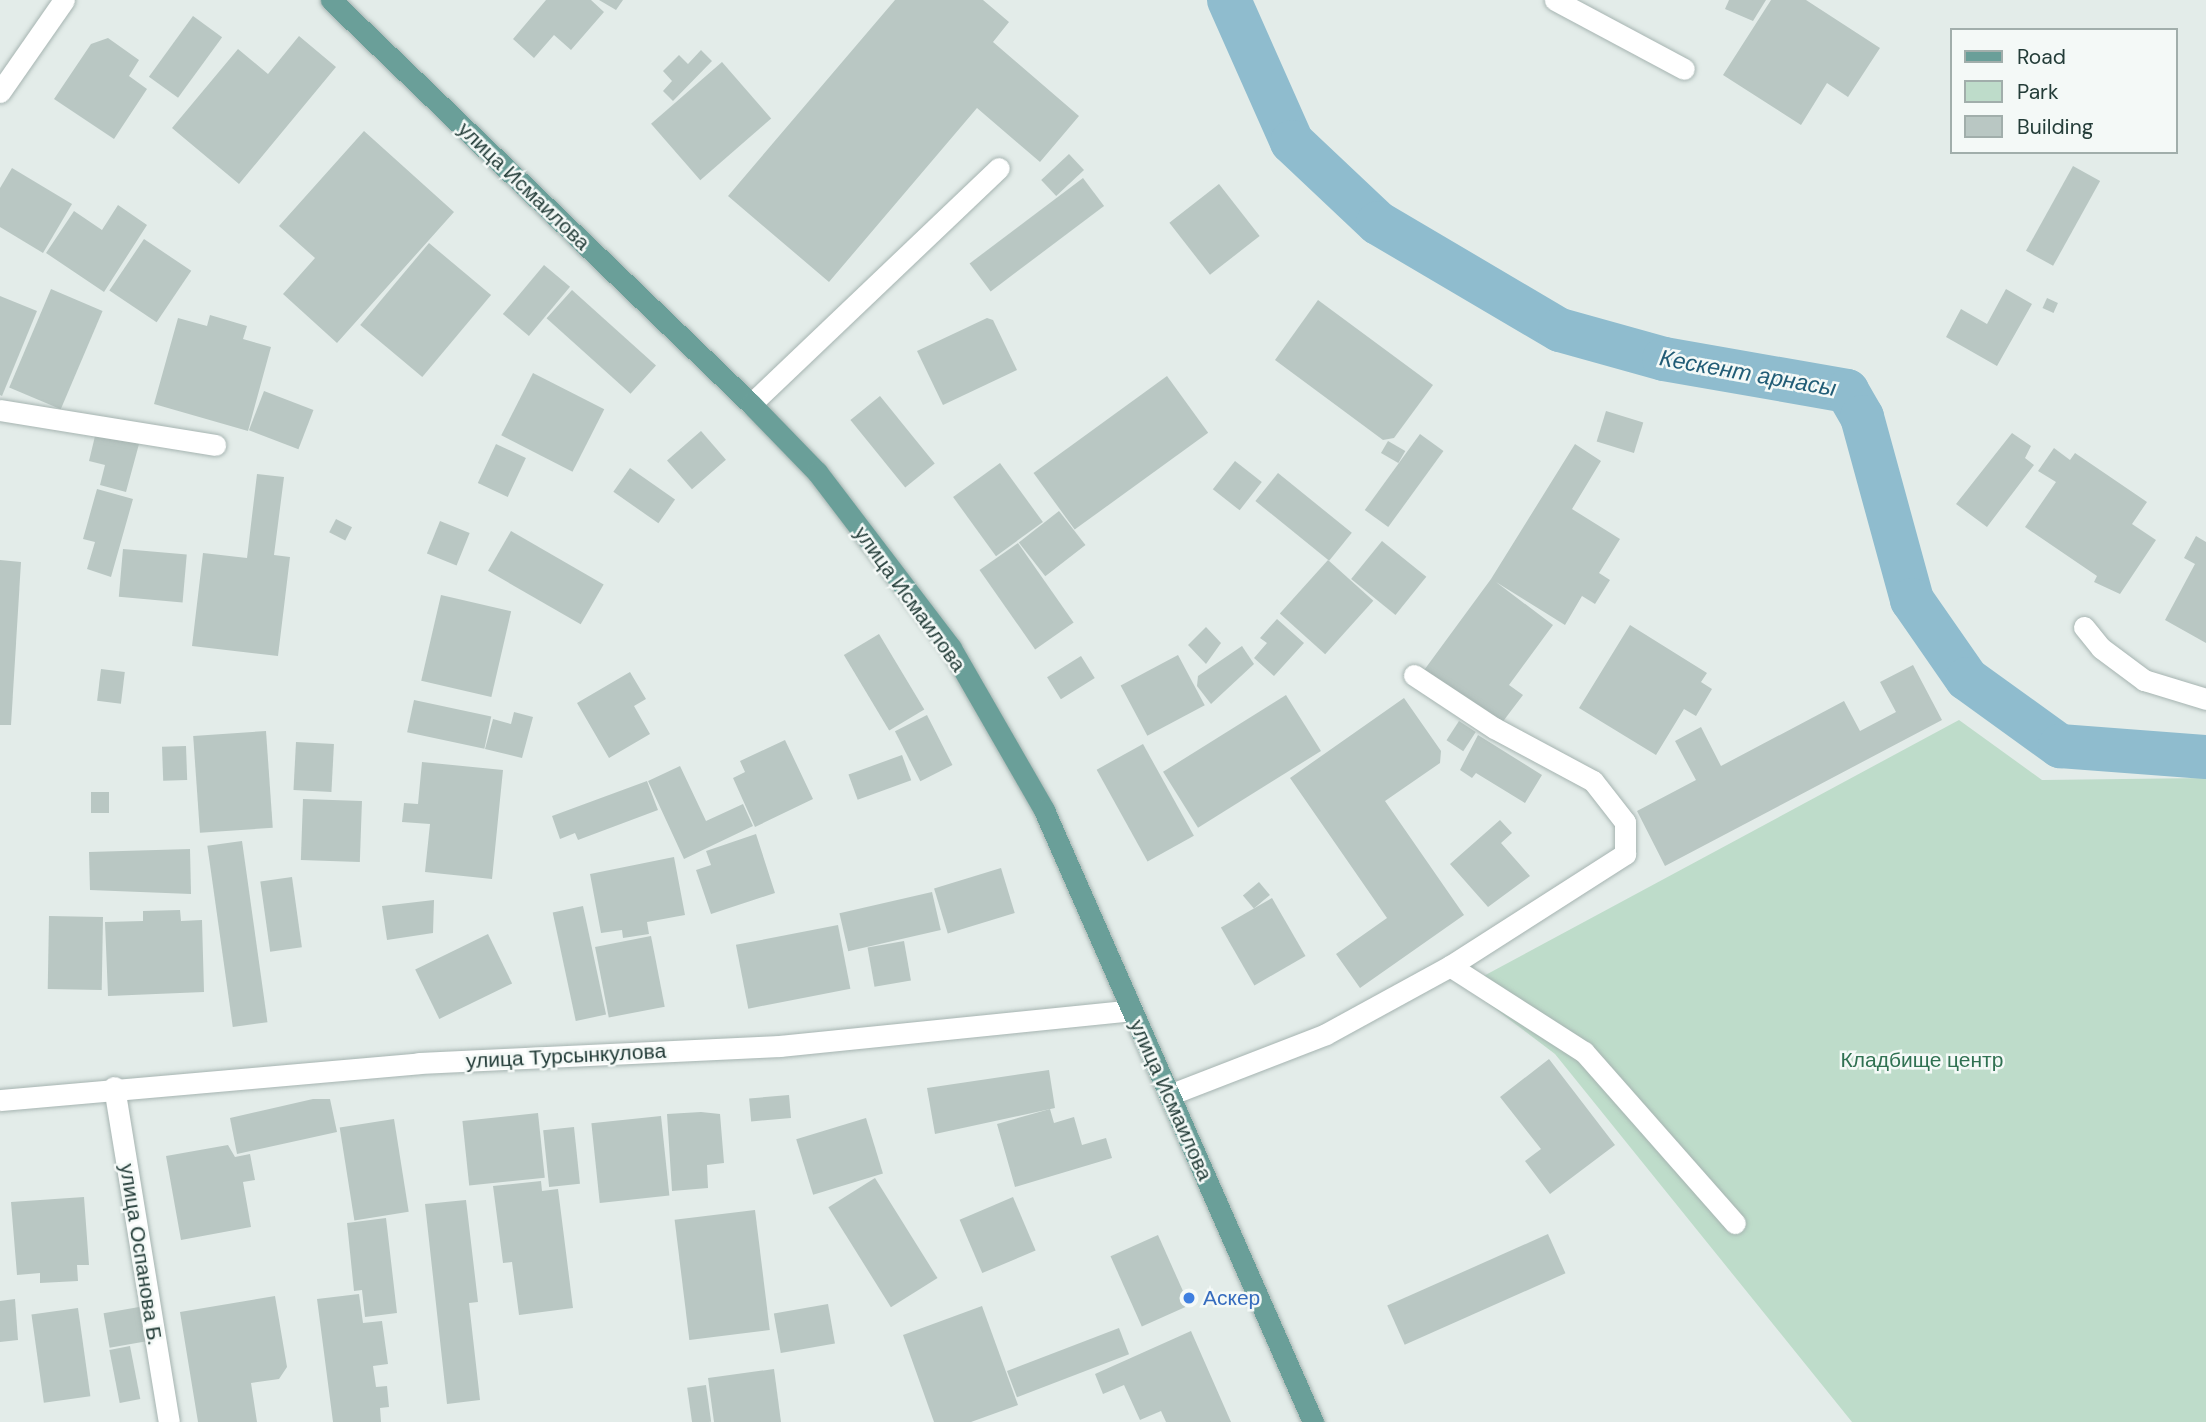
<!DOCTYPE html>
<html>
<head>
<meta charset="utf-8">
<style>
	body { margin:0 }
	#map { position:relative; width:2206px; height:1422px; overflow:hidden; background:#e3ece9; font-family:"DM Sans",sans-serif }
	div>[style] { position:absolute }
	.green>* { inset:0; background:#bedcca }
	.canal>* { height:44px; margin:-22px; padding:0 22px; transform-origin:22px; border-radius:22px; background:#8fbcce }
	.building>* { inset:0; background:#b9c7c3; transform-origin:0 0 }
	.roads { filter:drop-shadow(0 0 2px #a6b4b1) drop-shadow(0 0 2px #a6b4b1) }
	.minor>* { height:21px; margin:-10.5px; padding:0 10.5px; transform-origin:10.5px; border-radius:10.5px; background:#fff }
	.major>* { height:21px; margin:-10.5px; padding:0 10.5px; transform-origin:10.5px; border-radius:10.5px; background:#6a9f99 }
	.dots>* { width:19px; height:19px; translate:-50% -50%; box-sizing:border-box; border:4px solid #f4f9f7; border-radius:50% }
	span { translate:-50% -50%; white-space:nowrap; text-align:center; line-height:1.15; -webkit-text-stroke:5px #f4f9f7; paint-order:stroke }
	.street-label { font-size:21px; color:#243d39 }
	.park-label { font-size:21px; color:#307152 }
	.shop-label { font-size:21px; color:#366cbe }
	.left { translate:0 -50%; text-align:left }
	.water-label { font-size:23px; color:#215c76; font-style:italic }
	.legend { position:absolute; left:1950px; top:28px; width:228px; height:126px; box-sizing:border-box; background:#f4f9f7; border:2px solid #a1aeab; margin:0; padding:9px 12px; list-style:none; font-size:21px; color:#243d39 }
	.legend li { display:flex; align-items:center; gap:14px; height:35px }
	.legend b { width:35px; border:2px solid #a1aeab }
</style>
</head>
<body>
<div id="map">
	<div class="green">
		<div style="clip-path:polygon(1959px 720px,2042px 780px,2206px 778px,2206px 1422px,1852px 1422px,1555px 1054px,1465px 986px)"></div>
	</div>
	<div class="canal">
		<div style="left:1229px;top:0;width:155px;rotate:66.1deg"></div>
		<div style="left:1292px;top:142px;width:118px;rotate:43.3deg"></div>
		<div style="left:1378px;top:223px;width:211px;rotate:30.5deg"></div>
		<div style="left:1560px;top:330px;width:108px;rotate:15.6deg"></div>
		<div style="left:1664px;top:359px;width:186px;rotate:9.9deg"></div>
		<div style="left:1847px;top:391px;width:30px;rotate:60deg"></div>
		<div style="left:1862px;top:417px;width:190px;rotate:74.7deg"></div>
		<div style="left:1912px;top:600px;width:96px;rotate:55.2deg"></div>
		<div style="left:1967px;top:679px;width:115px;rotate:35.8deg"></div>
		<div style="left:2060px;top:746px;width:146px;rotate:4.3deg"></div>
	</div>
	<div class="building">
		<div style="clip-path:polygon(546px 0,591px 0,604px 12px,571px 50px,554px 35px,534px 58px,513px 39px)"></div>
		<div style="clip-path:polygon(599px 0,623px 0,616px 10px)"></div>
		<div style="clip-path:polygon(895px 0,983px 0,1009px 22px,993px 42px,1079px 116px,1040px 162px,977px 108px,829px 282px,728px 196px)"></div>
		<div style="clip-path:polygon(1729px 0,1766px 0,1753px 21px,1725px 9px)"></div>
		<div style="clip-path:polygon(1771px 0,1806px 0,1880px 48px,1848px 97px,1827px 83px,1801px 125px,1723px 75px)"></div>
		<div style="left:193px;top:16px;width:36px;height:75px;rotate:36deg"></div>
		<div style="clip-path:polygon(299px 36px,336px 67px,239px 184px,172px 128px,238px 49px,268px 74px)"></div>
		<div style="clip-path:polygon(108px 38px,139px 60px,129px 76px,147px 89px,114px 139px,54px 99px,91px 44px)"></div>
		<div style="clip-path:polygon(701px 50px,712px 61px,673px 101px,663px 91px,672px 81px,663px 71px,679px 55px,688px 64px)"></div>
		<div style="left:722px;top:62px;width:75px;height:94px;rotate:49deg"></div>
		<div style="clip-path:polygon(364px 131px,454px 212px,337px 343px,283px 294px,315px 258px,279px 226px)"></div>
		<div style="left:1069px;top:154px;width:22px;height:38px;rotate:47deg"></div>
		<div style="left:2073px;top:166px;width:31px;height:97px;rotate:29deg"></div>
		<div style="clip-path:polygon(12px 168px,72px 204px,43px 253px,0 227px,0 188px)"></div>
		<div style="left:1083px;top:178px;width:35px;height:142px;rotate:53deg"></div>
		<div style="left:1219px;top:184px;width:66px;height:63px;rotate:52deg"></div>
		<div style="clip-path:polygon(118px 205px,147px 225px,104px 292px,46px 253px,74px 211px,102px 230px)"></div>
		<div style="left:144px;top:239px;width:57px;height:62px;rotate:34deg"></div>
		<div style="left:429px;top:243px;width:81px;height:107px;rotate:40deg"></div>
		<div style="left:544px;top:265px;width:34px;height:64px;rotate:40deg"></div>
		<div style="left:51px;top:289px;width:56px;height:107px;rotate:23deg"></div>
		<div style="clip-path:polygon(2006px 289px,2032px 304px,1997px 366px,1946px 337px,1961px 309px,1987px 324px)"></div>
		<div style="left:572px;top:290px;width:113px;height:38px;rotate:42deg"></div>
		<div style="clip-path:polygon(0 296px,37px 311px,2px 396px,0 395px)"></div>
		<div style="left:2047px;top:298px;width:12px;height:11px;rotate:24deg"></div>
		<div style="clip-path:polygon(1318px 300px,1433px 385px,1394px 438px,1383px 440px,1275px 360px)"></div>
		<div style="clip-path:polygon(210px 315px,247px 326px,243px 339px,271px 347px,248px 431px,154px 404px,178px 318px,207px 326px)"></div>
		<div style="clip-path:polygon(987px 318px,993px 320px,1017px 370px,943px 405px,917px 351px)"></div>
		<div style="left:533px;top:373px;width:80px;height:70px;rotate:27deg"></div>
		<div style="left:1167px;top:376px;width:70px;height:165px;rotate:54deg"></div>
		<div style="left:264px;top:391px;width:53px;height:42px;rotate:21deg"></div>
		<div style="left:880px;top:396px;width:87px;height:38px;rotate:51deg"></div>
		<div style="left:1606px;top:411px;width:39px;height:32px;rotate:17deg"></div>
		<div style="left:701px;top:431px;width:38px;height:45px;rotate:49deg"></div>
		<div style="clip-path:polygon(96px 432px,139px 444px,126px 492px,100px 485px,105px 465px,89px 461px)"></div>
		<div style="clip-path:polygon(2012px 433px,2031px 446px,2025px 458px,2034px 465px,1987px 527px,1956px 504px)"></div>
		<div style="left:1420px;top:434px;width:29px;height:94px;rotate:36deg"></div>
		<div style="left:1388px;top:441px;width:20px;height:14px;rotate:30deg"></div>
		<div style="left:496px;top:444px;width:33px;height:43px;rotate:25deg"></div>
		<div style="clip-path:polygon(1575px 444px,1601px 461px,1572px 509px,1620px 539px,1599px 573px,1610px 580px,1595px 604px,1582px 596px,1565px 625px,1496px 582px,1553px 625px,1509px 685px,1523px 695px,1498px 728px,1422px 673px,1491px 579px)"></div>
		<div style="clip-path:polygon(2054px 448px,2070px 460px,2075px 453px,2147px 502px,2132px 524px,2156px 540px,2120px 594px,2094px 582px,2097px 576px,2025px 527px,2056px 482px,2038px 471px)"></div>
		<div style="left:1235px;top:461px;width:34px;height:36px;rotate:38deg"></div>
		<div style="left:1000px;top:463px;width:73px;height:58px;rotate:54deg"></div>
		<div style="left:630px;top:468px;width:55px;height:29px;rotate:35deg"></div>
		<div style="left:1278px;top:473px;width:95px;height:36px;rotate:39deg"></div>
		<div style="clip-path:polygon(257px 474px,284px 477px,274px 555px,290px 557px,278px 656px,192px 646px,203px 553px,247px 558px)"></div>
		<div style="clip-path:polygon(97px 489px,133px 499px,111px 577px,87px 569px,95px 542px,83px 539px)"></div>
		<div style="left:1059px;top:511px;width:43px;height:51px;rotate:52deg"></div>
		<div style="left:336px;top:519px;width:18px;height:15px;rotate:27deg"></div>
		<div style="left:440px;top:521px;width:32px;height:35px;rotate:22deg"></div>
		<div style="left:511px;top:531px;width:107px;height:46px;rotate:30deg"></div>
		<div style="clip-path:polygon(2196px 536px,2206px 542px,2206px 643px,2165px 620px,2195px 564px,2184px 558px)"></div>
		<div style="left:1382px;top:541px;width:57px;height:49px;rotate:39deg"></div>
		<div style="left:1018px;top:543px;width:97px;height:47px;rotate:55deg"></div>
		<div style="left:123px;top:549px;width:64px;height:48px;rotate:5deg"></div>
		<div style="clip-path:polygon(0 560px,21px 562px,11px 725px,0 725px)"></div>
		<div style="left:1328px;top:560px;width:61px;height:72px;rotate:42deg"></div>
		<div style="left:441px;top:595px;width:72px;height:88px;rotate:13deg"></div>
		<div style="clip-path:polygon(1277px 619px,1304px 643px,1274px 676px,1254px 658px,1267px 643px,1260px 638px)"></div>
		<div style="clip-path:polygon(1630px 625px,1707px 673px,1701px 682px,1712px 689px,1696px 716px,1684px 709px,1656px 755px,1579px 708px)"></div>
		<div style="clip-path:polygon(1206px 627px,1221px 643px,1206px 664px,1188px 645px)"></div>
		<div style="left:879px;top:634px;width:88px;height:41px;rotate:59deg"></div>
		<div style="clip-path:polygon(1242px 646px,1254px 664px,1211px 704px,1197px 686px,1198px 676px)"></div>
		<div style="left:1178px;top:655px;width:57px;height:65px;rotate:62deg"></div>
		<div style="left:1081px;top:656px;width:26px;height:40px;rotate:58deg"></div>
		<div style="clip-path:polygon(1913px 665px,1942px 720px,1665px 866px,1637px 811px,1696px 780px,1675px 741px,1701px 727px,1721px 766px,1844px 701px,1860px 731px,1896px 712px,1880px 682px)"></div>
		<div style="left:101px;top:669px;width:24px;height:32px;rotate:7deg"></div>
		<div style="clip-path:polygon(630px 672px,646px 699px,634px 706px,650px 734px,609px 758px,577px 703px)"></div>
		<div style="left:1286px;top:695px;width:66px;height:145px;rotate:58deg"></div>
		<div style="clip-path:polygon(1404px 698px,1441px 751px,1440px 763px,1385px 801px,1464px 915px,1360px 988px,1336px 954px,1387px 918px,1290px 778px)"></div>
		<div style="left:414px;top:700px;width:79px;height:33px;rotate:12deg"></div>
		<div style="clip-path:polygon(514px 712px,533px 717px,522px 758px,485px 749px,493px 719px,511px 724px)"></div>
		<div style="left:927px;top:715px;width:56px;height:36px;rotate:63deg"></div>
		<div style="left:1459px;top:721px;width:20px;height:23px;rotate:33deg"></div>
		<div style="left:266px;top:731px;width:97px;height:73px;rotate:86deg"></div>
		<div style="clip-path:polygon(1478px 735px,1542px 775px,1525px 803px,1476px 773px,1472px 778px,1460px 770px)"></div>
		<div style="clip-path:polygon(785px 740px,813px 799px,755px 827px,733px 778px,745px 772px,740px 761px)"></div>
		<div style="left:296px;top:742px;width:38px;height:48px;rotate:3deg"></div>
		<div style="left:1143px;top:744px;width:105px;height:53px;rotate:61deg"></div>
		<div style="left:186px;top:746px;width:34px;height:24px;rotate:88deg"></div>
		<div style="left:902px;top:755px;width:27px;height:57px;rotate:70deg"></div>
		<div style="clip-path:polygon(422px 762px,503px 770px,492px 879px,425px 872px,430px 824px,402px 822px,404px 803px,418px 804px)"></div>
		<div style="clip-path:polygon(680px 766px,706px 821px,743px 804px,753px 826px,684px 859px,648px 781px)"></div>
		<div style="clip-path:polygon(647px 781px,658px 810px,578px 840px,575px 833px,560px 839px,552px 816px)"></div>
		<div style="left:91px;top:792px;width:18px;height:21px"></div>
		<div style="left:303px;top:799px;width:59px;height:61px;rotate:2deg"></div>
		<div style="clip-path:polygon(1500px 820px,1512px 833px,1501px 843px,1530px 876px,1488px 907px,1450px 864px)"></div>
		<div style="clip-path:polygon(756px 834px,775px 893px,711px 914px,696px 870px,711px 865px,706px 851px)"></div>
		<div style="left:242px;top:841px;width:183px;height:35px;rotate:82deg"></div>
		<div style="clip-path:polygon(190px 849px,191px 894px,90px 890px,89px 852px)"></div>
		<div style="clip-path:polygon(674px 857px,685px 915px,647px 922px,649px 934px,623px 938px,622px 930px,601px 933px,590px 874px)"></div>
		<div style="left:1001px;top:868px;width:47px;height:70px;rotate:73deg"></div>
		<div style="left:292px;top:877px;width:71px;height:32px;rotate:82deg"></div>
		<div style="left:1259px;top:882px;width:17px;height:21px;rotate:50deg"></div>
		<div style="left:932px;top:892px;width:39px;height:95px;rotate:77deg"></div>
		<div style="left:1272px;top:898px;width:67px;height:59px;rotate:60deg"></div>
		<div style="clip-path:polygon(434px 900px,433px 933px,387px 940px,382px 906px)"></div>
		<div style="left:583px;top:906px;width:111px;height:31px;rotate:78deg"></div>
		<div style="clip-path:polygon(180px 910px,181px 921px,202px 920px,204px 992px,108px 996px,105px 922px,143px 921px,143px 911px)"></div>
		<div style="left:49px;top:916px;width:54px;height:73px;rotate:1deg"></div>
		<div style="left:838px;top:925px;width:65px;height:104px;rotate:79deg"></div>
		<div style="left:488px;top:934px;width:55px;height:81px;rotate:64deg"></div>
		<div style="left:651px;top:936px;width:72px;height:57px;rotate:79deg"></div>
		<div style="left:904px;top:941px;width:40px;height:37px;rotate:80deg"></div>
		<div style="clip-path:polygon(1549px 1059px,1615px 1145px,1550px 1194px,1525px 1161px,1541px 1149px,1500px 1097px)"></div>
		<div style="clip-path:polygon(1049px 1070px,1055px 1108px,935px 1134px,927px 1088px)"></div>
		<div style="left:789px;top:1095px;width:23px;height:40px;rotate:85deg"></div>
		<div style="clip-path:polygon(313px 1099px,330px 1099px,337px 1132px,237px 1154px,230px 1118px)"></div>
		<div style="clip-path:polygon(1050px 1109px,1054px 1123px,1074px 1117px,1082px 1145px,1106px 1138px,1112px 1158px,1015px 1187px,997px 1124px)"></div>
		<div style="clip-path:polygon(701px 1112px,720px 1114px,724px 1163px,707px 1165px,708px 1188px,672px 1191px,667px 1114px)"></div>
		<div style="left:538px;top:1113px;width:65px;height:76px;rotate:84deg"></div>
		<div style="left:661px;top:1116px;width:80px;height:70px;rotate:84deg"></div>
		<div style="left:866px;top:1118px;width:58px;height:73px;rotate:73deg"></div>
		<div style="left:394px;top:1119px;width:94px;height:55px;rotate:81deg"></div>
		<div style="left:574px;top:1127px;width:57px;height:31px;rotate:84deg"></div>
		<div style="clip-path:polygon(228px 1145px,235px 1157px,250px 1154px,255px 1180px,243px 1182px,251px 1227px,181px 1240px,166px 1156px)"></div>
		<div style="left:875px;top:1178px;width:118px;height:55px;rotate:58deg"></div>
		<div style="clip-path:polygon(541px 1181px,542px 1191px,558px 1189px,573px 1308px,519px 1315px,512px 1262px,503px 1263px,493px 1186px)"></div>
		<div style="clip-path:polygon(84px 1197px,89px 1265px,77px 1265px,78px 1281px,40px 1283px,40px 1273px,17px 1275px,11px 1202px)"></div>
		<div style="left:1013px;top:1197px;width:58px;height:58px;rotate:67deg"></div>
		<div style="clip-path:polygon(466px 1200px,478px 1302px,469px 1303px,480px 1400px,447px 1404px,425px 1204px)"></div>
		<div style="left:755px;top:1210px;width:121px;height:81px;rotate:83deg"></div>
		<div style="clip-path:polygon(386px 1218px,397px 1313px,365px 1317px,362px 1290px,354px 1291px,347px 1223px)"></div>
		<div style="left:1548px;top:1234px;width:43px;height:176px;rotate:66deg"></div>
		<div style="left:1158px;top:1235px;width:77px;height:52px;rotate:66deg"></div>
		<div style="clip-path:polygon(359px 1294px,363px 1323px,382px 1321px,388px 1364px,373px 1366px,376px 1387px,387px 1386px,389px 1407px,380px 1408px,381px 1422px,333px 1422px,317px 1299px)"></div>
		<div style="clip-path:polygon(275px 1296px,287px 1367px,279px 1379px,251px 1383px,257px 1422px,198px 1422px,180px 1312px)"></div>
		<div style="clip-path:polygon(15px 1299px,18px 1340px,0 1342px,0 1301px)"></div>
		<div style="left:828px;top:1304px;width:40px;height:55px;rotate:80deg"></div>
		<div style="clip-path:polygon(982px 1306px,1018px 1405px,971px 1422px,934px 1422px,903px 1335px)"></div>
		<div style="left:139px;top:1307px;width:35px;height:36px;rotate:80deg"></div>
		<div style="left:78px;top:1308px;width:89px;height:47px;rotate:82deg"></div>
		<div style="left:1119px;top:1328px;width:28px;height:120px;rotate:69deg"></div>
		<div style="clip-path:polygon(1191px 1331px,1231px 1422px,1166px 1422px,1161px 1411px,1140px 1420px,1124px 1385px,1103px 1394px,1095px 1374px)"></div>
		<div style="left:130px;top:1346px;width:54px;height:21px;rotate:79deg"></div>
		<div style="clip-path:polygon(774px 1369px,781px 1422px,714px 1422px,708px 1378px)"></div>
		<div style="left:706px;top:1385px;width:37px;height:19px;rotate:82deg"></div>
	</div>
	<div class="roads">
		<div class="minor">
			<div style="left:1555px;top:0;width:146px;rotate:28.1deg"></div>
			<div style="left:0;top:92px;width:112px;rotate:-55.2deg"></div>
			<div style="left:751px;top:404px;width:342px;rotate:-43.6deg"></div>
			<div style="left:0;top:410px;width:218px;rotate:9.2deg"></div>
			<div style="left:2084px;top:627px;width:27px;rotate:51deg"></div>
			<div style="left:2101px;top:648px;width:54px;rotate:36.7deg"></div>
			<div style="left:2144px;top:680px;width:65px;rotate:17deg"></div>
			<div style="left:1450px;top:966px;width:159px;rotate:32.7deg"></div>
			<div style="left:1584px;top:1052px;width:228px;rotate:48.6deg"></div>
			<div style="left:114px;top:1087px;width:339px;rotate:80.7deg"></div>
			<div style="left:1169px;top:1095px;width:168px;rotate:-21.2deg"></div>
			<div style="left:1326px;top:1034px;width:141px;rotate:-28.7deg"></div>
			<div style="left:1450px;top:966px;width:208px;rotate:-32.6deg"></div>
			<div style="left:1625px;top:854px;width:32px;rotate:-90deg"></div>
			<div style="left:1625px;top:822px;width:52px;rotate:-128deg"></div>
			<div style="left:1593px;top:781px;width:112px;rotate:-151.8deg"></div>
			<div style="left:1494px;top:728px;width:96px;rotate:-146.5deg"></div>
			<div style="left:0;top:1100px;width:421px;rotate:-5deg"></div>
			<div style="left:419px;top:1063px;width:361px;rotate:-2.7deg"></div>
			<div style="left:780px;top:1046px;width:354px;rotate:-5.8deg"></div>
		</div>
		<div class="major">
			<div style="left:331px;top:0;width:583px;rotate:43.89deg"></div>
			<div style="left:751px;top:404px;width:95px;rotate:45.9deg"></div>
			<div style="left:817px;top:472px;width:221px;rotate:52.7deg"></div>
			<div style="left:951px;top:648px;width:187px;rotate:60.1deg"></div>
			<div style="left:1044px;top:810px;width:669px;rotate:66.27deg"></div>
		</div>
	</div>
	<div class="dots">
		<div style="left:1189px;top:1298px;background:#3f7fe0"></div>
	</div>
	<div class="street-label">
		<span style="left:524px;top:186px;rotate:44deg">улица Исмаилова</span>
		<span style="left:910px;top:599px;rotate:54deg">улица Исмаилова</span>
		<span style="left:566px;top:1056px;rotate:-3deg">улица Турсынкулова</span>
		<span style="left:1171px;top:1100px;rotate:66deg">улица Исмаилова</span>
		<span style="left:141px;top:1254px;rotate:81deg">улица Оспанова Б.</span>
	</div>
	<div class="park-label">
		<span style="left:1922px;top:1060px">Кладбище центр</span>
	</div>
	<div class="shop-label">
		<span class="left" style="left:1203px;top:1298px">Аскер</span>
	</div>
	<div class="water-label">
		<span style="left:1748px;top:373px;rotate:10deg">Кескент арнасы</span>
	</div>
	<ul class="legend">
	<li><b style="height:9px;background:#6a9f99"></b>Road</li>
	<li><b style="height:19px;background:#bedcca"></b>Park</li>
	<li><b style="height:19px;background:#b9c7c3"></b>Building</li>
	</ul>
</div>
</body>
</html>
